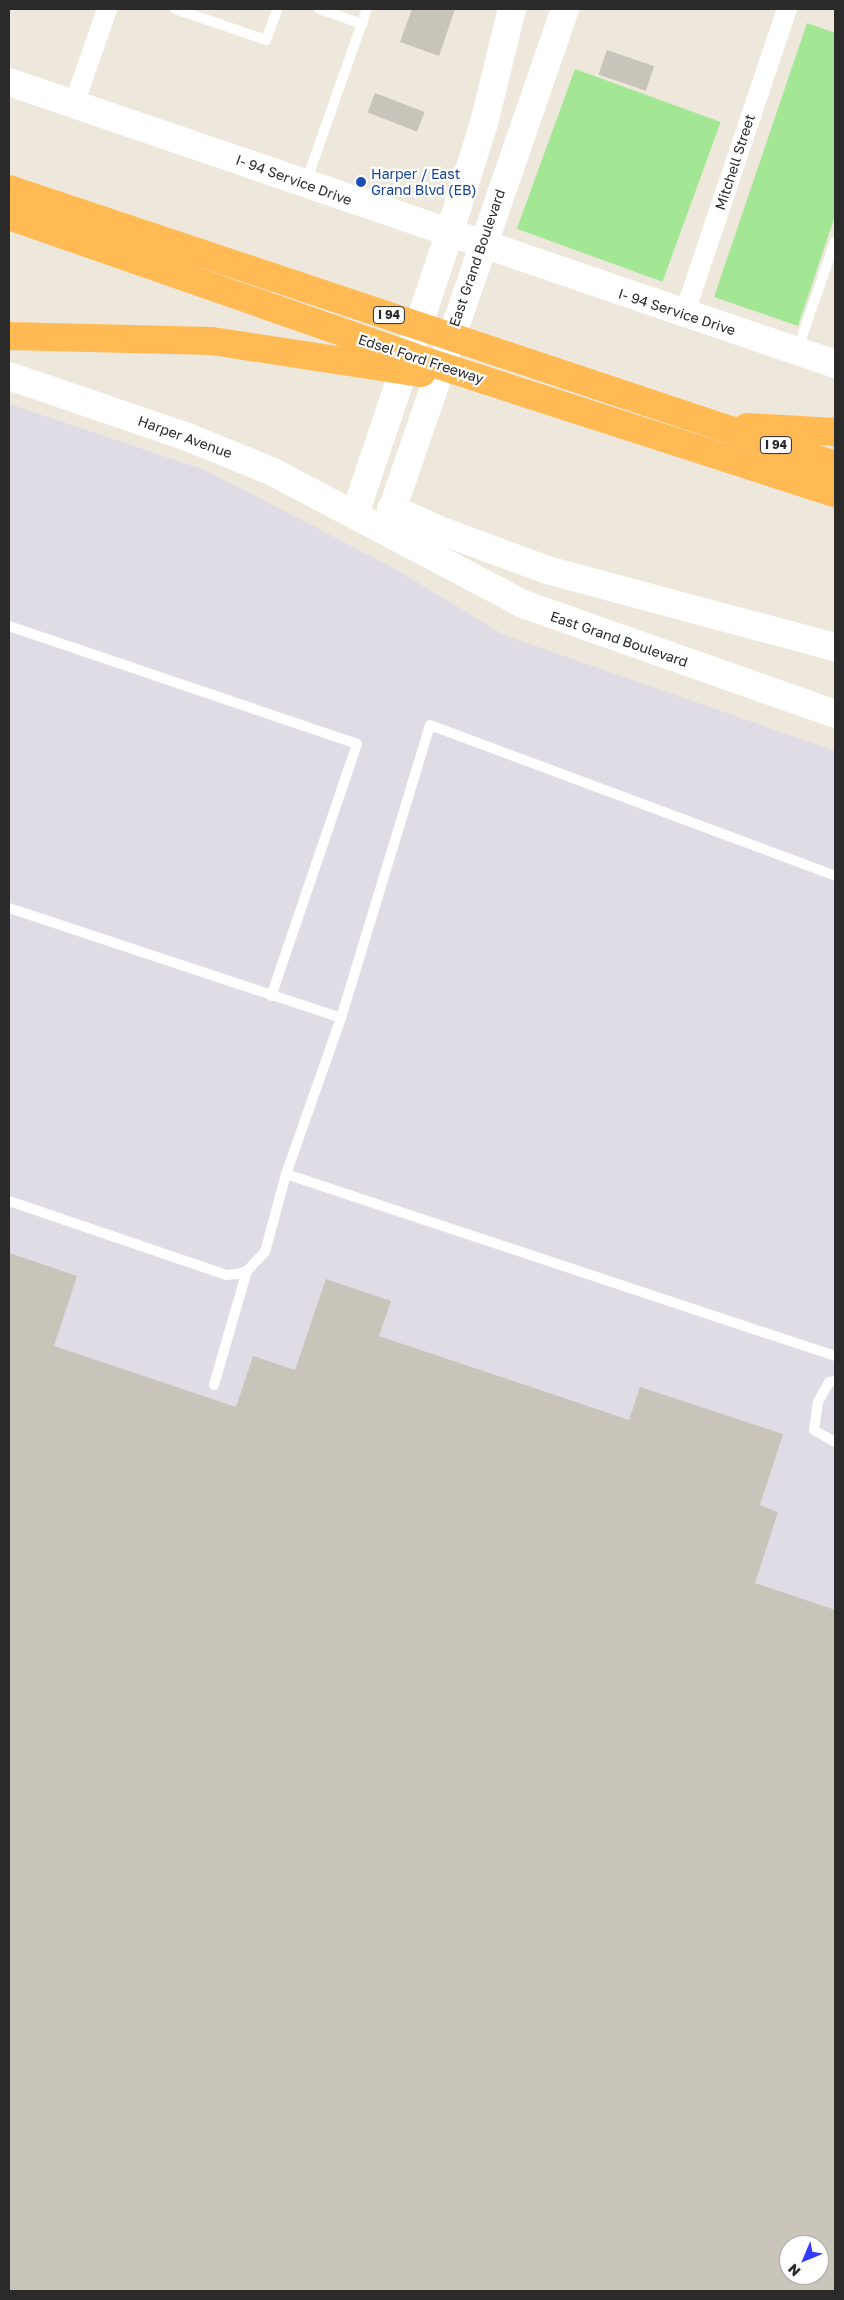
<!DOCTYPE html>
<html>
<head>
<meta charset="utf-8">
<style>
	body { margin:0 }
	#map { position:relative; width:844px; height:2300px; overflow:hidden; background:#ede8db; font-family:"Golos Text",sans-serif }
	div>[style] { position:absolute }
	.industrial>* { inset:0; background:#e0dce5 }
	.green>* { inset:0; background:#a3e694; transform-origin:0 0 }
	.building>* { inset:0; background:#c8c4ba; transform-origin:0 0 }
	.lane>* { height:10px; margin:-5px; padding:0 5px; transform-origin:5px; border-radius:5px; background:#fff }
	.street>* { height:20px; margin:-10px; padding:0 10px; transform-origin:10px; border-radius:10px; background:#fff }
	.secondary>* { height:28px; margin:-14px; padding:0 14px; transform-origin:14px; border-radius:14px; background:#fff }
	.highway>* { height:28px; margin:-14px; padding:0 14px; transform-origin:14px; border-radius:14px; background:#ffba53 }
	.dots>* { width:14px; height:14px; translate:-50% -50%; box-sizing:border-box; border:2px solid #fff; border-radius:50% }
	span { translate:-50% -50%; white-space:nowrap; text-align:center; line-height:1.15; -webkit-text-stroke:4.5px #fff; paint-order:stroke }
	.shield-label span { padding:1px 4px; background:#fff; border:1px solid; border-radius:4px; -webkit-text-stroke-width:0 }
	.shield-label { font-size:12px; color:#2a2a2a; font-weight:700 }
	.street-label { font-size:14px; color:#2a2a2a }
	.transit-label { font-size:14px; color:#164399 }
	.left { translate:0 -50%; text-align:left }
	.frame { position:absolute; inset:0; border:10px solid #2a2a2a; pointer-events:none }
	.north { position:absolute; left:779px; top:2235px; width:50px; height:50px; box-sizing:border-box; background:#fff; border:1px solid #aaa; border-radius:50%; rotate:225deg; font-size:14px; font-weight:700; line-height:20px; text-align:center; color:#2a2a2a }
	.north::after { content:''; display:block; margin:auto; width:18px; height:22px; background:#3539ff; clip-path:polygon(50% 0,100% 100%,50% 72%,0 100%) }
</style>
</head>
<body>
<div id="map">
	<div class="industrial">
		<div style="clip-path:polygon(evenodd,9px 404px,205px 470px,390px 566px,504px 635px,835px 751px,835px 2291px,9px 2291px,9px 404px,789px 2245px,819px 2245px,819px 2275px,789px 2275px,789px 2245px)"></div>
	</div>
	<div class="green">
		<div style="clip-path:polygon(807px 23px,835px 33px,835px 216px,798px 326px,714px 297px)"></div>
		<div style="left:575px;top:69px;width:155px;height:170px;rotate:20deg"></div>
	</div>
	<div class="building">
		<div style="clip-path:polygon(412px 9px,455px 9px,439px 56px,400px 42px)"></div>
		<div style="left:607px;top:50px;width:50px;height:26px;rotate:19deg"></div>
		<div style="left:375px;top:93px;width:53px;height:21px;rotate:21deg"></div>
		<div style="clip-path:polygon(evenodd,9px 1253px,77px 1276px,54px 1346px,236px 1407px,253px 1356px,295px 1370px,326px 1279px,391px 1301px,379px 1336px,629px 1420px,640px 1387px,783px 1434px,760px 1505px,778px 1512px,755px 1583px,835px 1610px,835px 2291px,9px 2291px,9px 1253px,789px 2245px,819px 2245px,819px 2275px,789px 2275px,789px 2245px)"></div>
	</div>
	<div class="lane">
		<div style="left:175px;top:9px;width:96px;rotate:18.8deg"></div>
		<div style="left:266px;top:40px;width:33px;rotate:-70deg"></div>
		<div style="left:319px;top:9px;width:46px;rotate:19.2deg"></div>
		<div style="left:306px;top:182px;width:183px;rotate:-70.6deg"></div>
		<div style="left:797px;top:351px;width:116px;rotate:-70.9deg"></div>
		<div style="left:9px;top:626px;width:367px;rotate:18.7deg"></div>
		<div style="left:357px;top:744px;width:266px;rotate:108.8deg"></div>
		<div style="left:9px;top:908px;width:350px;rotate:18.3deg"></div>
		<div style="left:341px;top:1018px;width:165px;rotate:109.4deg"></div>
		<div style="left:341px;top:1018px;width:306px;rotate:-73.1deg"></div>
		<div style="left:430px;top:725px;width:432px;rotate:20.4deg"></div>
		<div style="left:9px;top:1201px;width:229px;rotate:18.8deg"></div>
		<div style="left:226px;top:1275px;width:11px;rotate:-5deg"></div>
		<div style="left:237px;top:1274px;width:10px;rotate:-17deg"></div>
		<div style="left:247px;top:1271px;width:26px;rotate:-47deg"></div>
		<div style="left:265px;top:1252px;width:81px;rotate:-74.9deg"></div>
		<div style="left:286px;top:1174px;width:578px;rotate:18.34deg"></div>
		<div style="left:835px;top:1381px;width:6px;rotate:171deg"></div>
		<div style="left:829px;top:1382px;width:23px;rotate:119deg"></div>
		<div style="left:818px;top:1402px;width:28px;rotate:98deg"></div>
		<div style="left:814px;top:1430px;width:24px;rotate:30deg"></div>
		<div style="left:214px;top:1385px;width:119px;rotate:-73.9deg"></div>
	</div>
	<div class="street">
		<div style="left:74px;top:104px;width:101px;rotate:-70.8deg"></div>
		<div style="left:684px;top:315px;width:323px;rotate:-71.4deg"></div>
	</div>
	<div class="secondary">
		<div style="left:9px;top:82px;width:873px;rotate:18.85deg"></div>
		<div style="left:9px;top:376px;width:191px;rotate:18.9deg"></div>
		<div style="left:190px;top:438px;width:87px;rotate:22.2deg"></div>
		<div style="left:271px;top:471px;width:285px;rotate:27.8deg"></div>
		<div style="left:523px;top:604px;width:331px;rotate:19.4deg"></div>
		<div style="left:391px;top:508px;width:53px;rotate:24.6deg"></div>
		<div style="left:439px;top:530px;width:115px;rotate:20.3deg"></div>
		<div style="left:547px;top:570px;width:298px;rotate:15deg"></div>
		<div style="left:355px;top:514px;width:295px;rotate:-71.4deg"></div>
		<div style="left:449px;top:234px;width:116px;rotate:-72.5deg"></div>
		<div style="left:484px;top:123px;width:117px;rotate:-76.2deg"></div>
		<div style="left:385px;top:530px;width:551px;rotate:-70.94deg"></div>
	</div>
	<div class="highway">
		<div style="left:9px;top:189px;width:871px;rotate:18.48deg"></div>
		<div style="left:9px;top:216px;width:428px;rotate:19.2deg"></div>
		<div style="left:413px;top:357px;width:443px;rotate:17.9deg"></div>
		<div style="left:9px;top:336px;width:203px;rotate:1.4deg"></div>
		<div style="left:212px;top:341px;width:212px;rotate:8.7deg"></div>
		<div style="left:747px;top:427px;width:88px;rotate:3.3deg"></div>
	</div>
	<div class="dots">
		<div style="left:361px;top:182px;background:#1a4fb4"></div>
	</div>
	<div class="shield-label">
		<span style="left:389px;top:315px">I 94</span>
		<span style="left:776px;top:445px">I 94</span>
	</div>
	<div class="street-label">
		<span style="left:735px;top:162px;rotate:-72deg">Mitchell Street</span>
		<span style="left:294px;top:180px;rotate:20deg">I- 94 Service Drive</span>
		<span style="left:477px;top:258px;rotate:-71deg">East Grand Boulevard</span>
		<span style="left:677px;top:312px;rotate:18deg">I- 94 Service Drive</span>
		<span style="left:421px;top:359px;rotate:18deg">Edsel Ford Freeway</span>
		<span style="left:185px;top:437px;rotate:20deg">Harper Avenue</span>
		<span style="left:619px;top:639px;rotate:19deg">East Grand Boulevard</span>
	</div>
	<div class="transit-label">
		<span class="left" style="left:371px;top:182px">Harper / East<br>Grand Blvd (EB)</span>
	</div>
	<div class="frame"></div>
	<div class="north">N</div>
</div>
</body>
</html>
